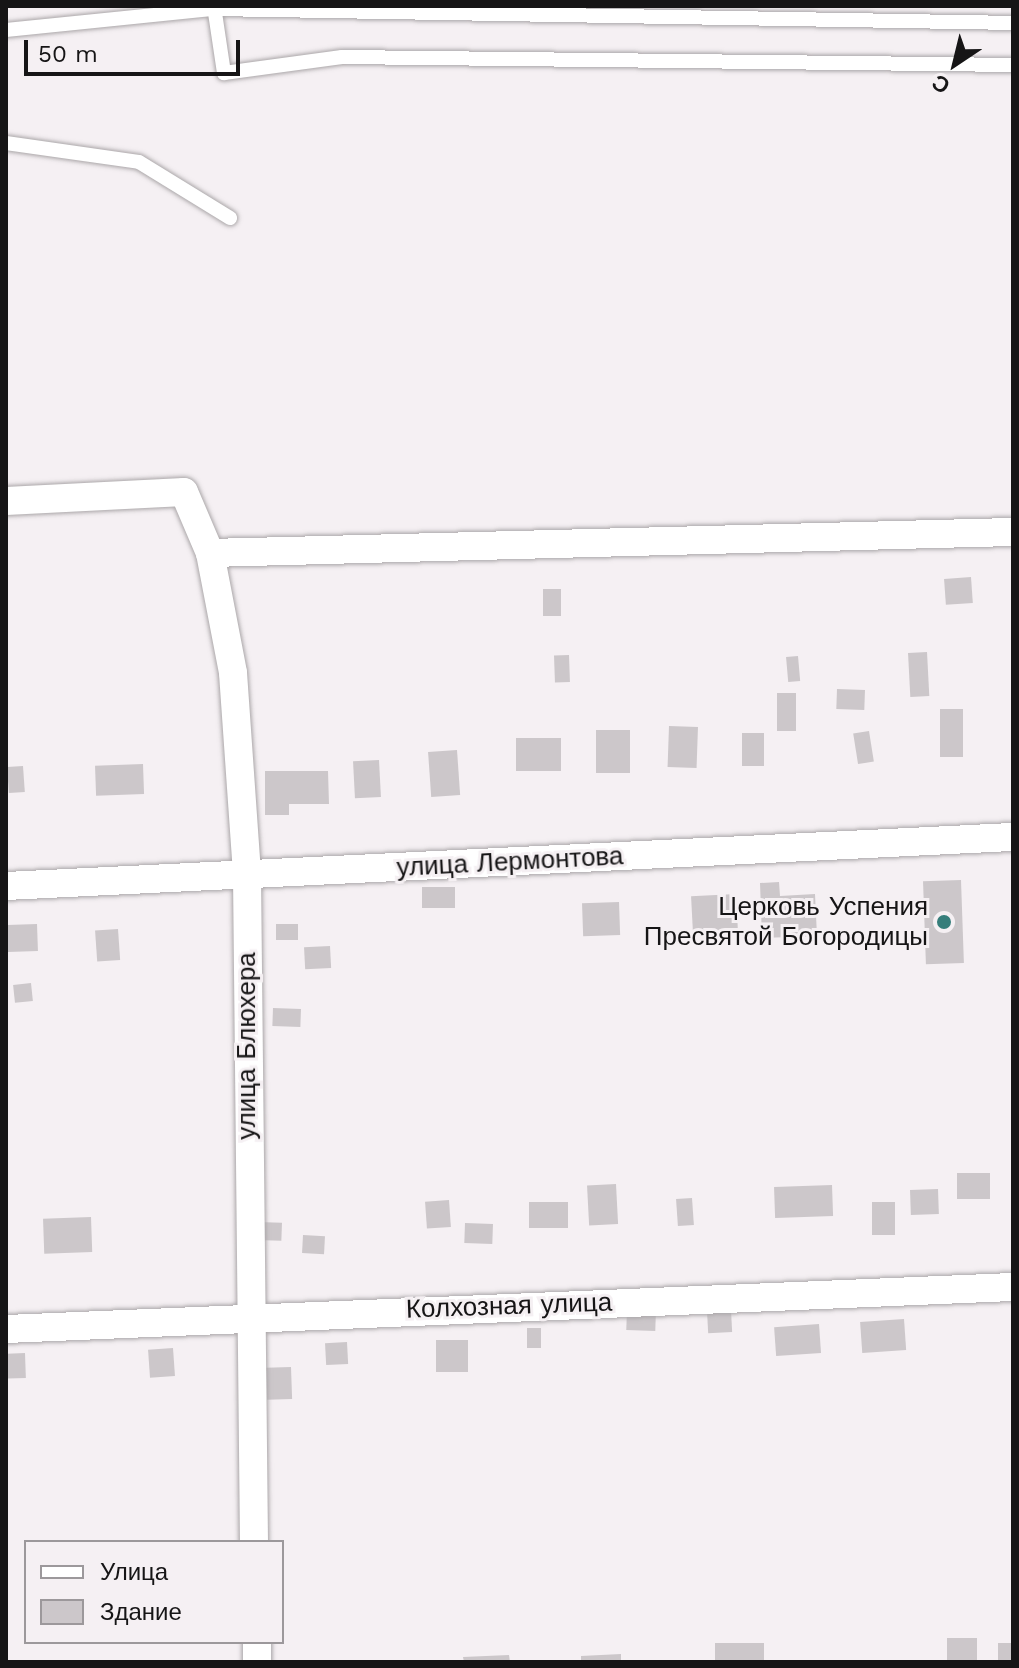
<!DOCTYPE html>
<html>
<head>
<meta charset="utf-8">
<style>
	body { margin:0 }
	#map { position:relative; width:1019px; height:1668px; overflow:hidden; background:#f5f0f3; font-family:"Work Sans",sans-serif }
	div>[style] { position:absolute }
	.building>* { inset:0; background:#ccc7ca; transform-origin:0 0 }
	.roads { filter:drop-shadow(0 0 2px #aba7a9) drop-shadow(0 0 2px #aba7a9) }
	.service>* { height:14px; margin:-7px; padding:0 7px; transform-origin:7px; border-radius:7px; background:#fff }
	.minor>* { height:28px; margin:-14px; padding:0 14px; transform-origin:14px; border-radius:14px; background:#fff }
	.dots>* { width:22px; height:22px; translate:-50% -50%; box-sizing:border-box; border:4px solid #f5f0f3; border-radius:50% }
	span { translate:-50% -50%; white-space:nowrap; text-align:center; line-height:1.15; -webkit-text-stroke:6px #f5f0f3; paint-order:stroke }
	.street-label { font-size:26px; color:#161516 }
	.poi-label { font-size:26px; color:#161516 }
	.right { translate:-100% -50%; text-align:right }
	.frame { position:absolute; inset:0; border:8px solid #161516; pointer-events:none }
	.legend { position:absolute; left:24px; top:1540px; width:260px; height:104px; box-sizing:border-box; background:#f5f0f3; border:2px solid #9c989b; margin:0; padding:10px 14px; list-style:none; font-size:24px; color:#161516 }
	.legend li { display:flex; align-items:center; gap:16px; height:40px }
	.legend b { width:40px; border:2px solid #9c989b }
	.north { position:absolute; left:915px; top:24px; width:80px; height:80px; -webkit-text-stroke:6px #f5f0f3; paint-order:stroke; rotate:215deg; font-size:22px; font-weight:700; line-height:32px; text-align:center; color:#161516 }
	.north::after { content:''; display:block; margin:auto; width:28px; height:36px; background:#161516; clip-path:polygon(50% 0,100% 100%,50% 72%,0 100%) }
	.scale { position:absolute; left:24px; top:40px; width:216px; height:36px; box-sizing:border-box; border:4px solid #161516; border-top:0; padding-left:10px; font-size:24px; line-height:28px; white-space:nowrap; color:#161516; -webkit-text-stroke:6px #f5f0f3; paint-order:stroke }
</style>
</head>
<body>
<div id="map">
	<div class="building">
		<div style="left:971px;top:577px;width:26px;height:27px;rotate:86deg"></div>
		<div style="left:543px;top:589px;width:18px;height:27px"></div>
		<div style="left:927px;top:652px;width:44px;height:19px;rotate:87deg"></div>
		<div style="left:569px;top:655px;width:27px;height:15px;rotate:88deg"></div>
		<div style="left:798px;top:656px;width:25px;height:12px;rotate:85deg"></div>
		<div style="left:837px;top:689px;width:28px;height:20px;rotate:2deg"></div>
		<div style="left:777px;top:693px;width:19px;height:38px"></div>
		<div style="left:940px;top:709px;width:23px;height:48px"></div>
		<div style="left:669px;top:726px;width:29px;height:41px;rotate:2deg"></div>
		<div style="left:596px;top:730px;width:34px;height:43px"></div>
		<div style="left:869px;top:731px;width:31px;height:16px;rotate:81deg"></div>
		<div style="left:742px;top:733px;width:22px;height:33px"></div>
		<div style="left:561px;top:738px;width:33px;height:45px;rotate:90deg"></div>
		<div style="left:457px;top:750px;width:45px;height:29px;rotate:86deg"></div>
		<div style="left:379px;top:760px;width:37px;height:26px;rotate:87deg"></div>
		<div style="left:143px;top:764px;width:30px;height:48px;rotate:88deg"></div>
		<div style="left:23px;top:766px;width:26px;height:16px;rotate:86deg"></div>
		<div style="clip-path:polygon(265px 771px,328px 771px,329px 804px,289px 804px,289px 815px,265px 815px)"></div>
		<div style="left:961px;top:880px;width:83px;height:38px;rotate:88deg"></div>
		<div style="clip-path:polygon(779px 882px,780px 896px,815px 894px,817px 936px,762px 938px,760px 883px)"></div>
		<div style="left:422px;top:887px;width:33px;height:21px"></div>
		<div style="left:736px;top:894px;width:39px;height:45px;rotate:87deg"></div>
		<div style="left:619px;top:902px;width:33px;height:37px;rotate:88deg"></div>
		<div style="left:37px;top:924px;width:27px;height:30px;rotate:88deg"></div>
		<div style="left:298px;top:924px;width:16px;height:22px;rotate:90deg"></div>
		<div style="left:118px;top:929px;width:31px;height:23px;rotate:86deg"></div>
		<div style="left:330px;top:946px;width:22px;height:26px;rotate:87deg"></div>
		<div style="left:31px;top:983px;width:18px;height:18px;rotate:84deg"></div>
		<div style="left:273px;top:1008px;width:28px;height:18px;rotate:2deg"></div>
		<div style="left:990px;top:1173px;width:26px;height:33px;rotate:90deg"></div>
		<div style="left:616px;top:1184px;width:40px;height:29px;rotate:87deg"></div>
		<div style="left:832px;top:1185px;width:31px;height:58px;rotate:88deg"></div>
		<div style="left:938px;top:1189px;width:25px;height:28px;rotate:88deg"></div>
		<div style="left:692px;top:1198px;width:27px;height:16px;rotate:86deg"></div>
		<div style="left:449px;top:1200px;width:27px;height:24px;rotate:86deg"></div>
		<div style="left:529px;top:1202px;width:39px;height:26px"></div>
		<div style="left:872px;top:1202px;width:23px;height:33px"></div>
		<div style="left:91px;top:1217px;width:35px;height:48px;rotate:88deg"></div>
		<div style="left:257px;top:1222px;width:25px;height:18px;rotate:2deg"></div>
		<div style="left:465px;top:1223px;width:28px;height:20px;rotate:2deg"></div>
		<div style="left:303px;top:1235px;width:22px;height:18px;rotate:3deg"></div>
		<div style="left:627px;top:1309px;width:29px;height:21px;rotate:2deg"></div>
		<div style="left:731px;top:1310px;width:22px;height:24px;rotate:87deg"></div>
		<div style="left:904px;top:1319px;width:31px;height:44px;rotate:86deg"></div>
		<div style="left:819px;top:1324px;width:29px;height:45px;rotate:86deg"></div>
		<div style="left:527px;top:1328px;width:14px;height:20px"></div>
		<div style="left:468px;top:1340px;width:32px;height:32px;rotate:90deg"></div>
		<div style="left:347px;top:1342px;width:22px;height:22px;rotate:87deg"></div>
		<div style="left:173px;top:1348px;width:28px;height:25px;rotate:86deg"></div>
		<div style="left:25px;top:1353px;width:25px;height:18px;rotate:88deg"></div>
		<div style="left:291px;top:1367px;width:32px;height:25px;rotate:88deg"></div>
		<div style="left:947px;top:1638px;width:30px;height:24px"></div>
		<div style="left:764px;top:1643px;width:19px;height:49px;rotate:90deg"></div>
		<div style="left:1013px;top:1643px;width:19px;height:15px;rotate:90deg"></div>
		<div style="clip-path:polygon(621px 1654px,621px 1662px,581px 1662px,581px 1656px)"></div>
		<div style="clip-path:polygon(509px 1655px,510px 1662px,464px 1662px,463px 1657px)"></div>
	</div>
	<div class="roads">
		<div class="service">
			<div style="left:214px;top:6px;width:68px;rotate:81.5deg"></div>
			<div style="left:224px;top:73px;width:119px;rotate:-7.7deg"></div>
			<div style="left:342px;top:57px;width:671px;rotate:0.68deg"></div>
			<div style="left:6px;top:30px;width:209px;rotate:-5.8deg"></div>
			<div style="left:214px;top:9px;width:799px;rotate:1deg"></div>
			<div style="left:6px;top:143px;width:134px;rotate:8.1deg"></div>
			<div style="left:139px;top:162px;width:107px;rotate:31.6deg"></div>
		</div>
		<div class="minor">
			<div style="left:6px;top:501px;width:178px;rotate:-2.9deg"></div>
			<div style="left:184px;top:492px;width:66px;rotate:66.9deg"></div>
			<div style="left:210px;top:553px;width:122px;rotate:79.1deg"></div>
			<div style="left:233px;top:673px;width:202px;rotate:86deg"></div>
			<div style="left:247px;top:875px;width:667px;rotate:89.4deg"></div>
			<div style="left:210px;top:553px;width:803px;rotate:-1.5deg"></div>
			<div style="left:6px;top:886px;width:1008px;rotate:-2.79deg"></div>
			<div style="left:6px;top:1329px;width:1008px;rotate:-2.39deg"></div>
			<div style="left:257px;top:1642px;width:20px;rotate:90deg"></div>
		</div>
	</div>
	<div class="dots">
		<div style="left:944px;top:922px;background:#367e7b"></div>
	</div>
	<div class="street-label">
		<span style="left:510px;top:862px;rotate:-3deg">улица Лермонтова</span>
		<span style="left:247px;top:1046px;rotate:-90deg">улица Блюхера</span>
		<span style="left:509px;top:1306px;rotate:-2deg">Колхозная улица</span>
	</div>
	<div class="poi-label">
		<span class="right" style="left:928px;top:922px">Церковь Успения<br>Пресвятой Богородицы</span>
	</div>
	<div class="frame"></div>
	<ul class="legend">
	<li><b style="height:10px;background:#fff"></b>Улица</li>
	<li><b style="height:22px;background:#ccc7ca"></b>Здание</li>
	</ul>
	<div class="north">С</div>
	<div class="scale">50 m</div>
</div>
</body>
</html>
